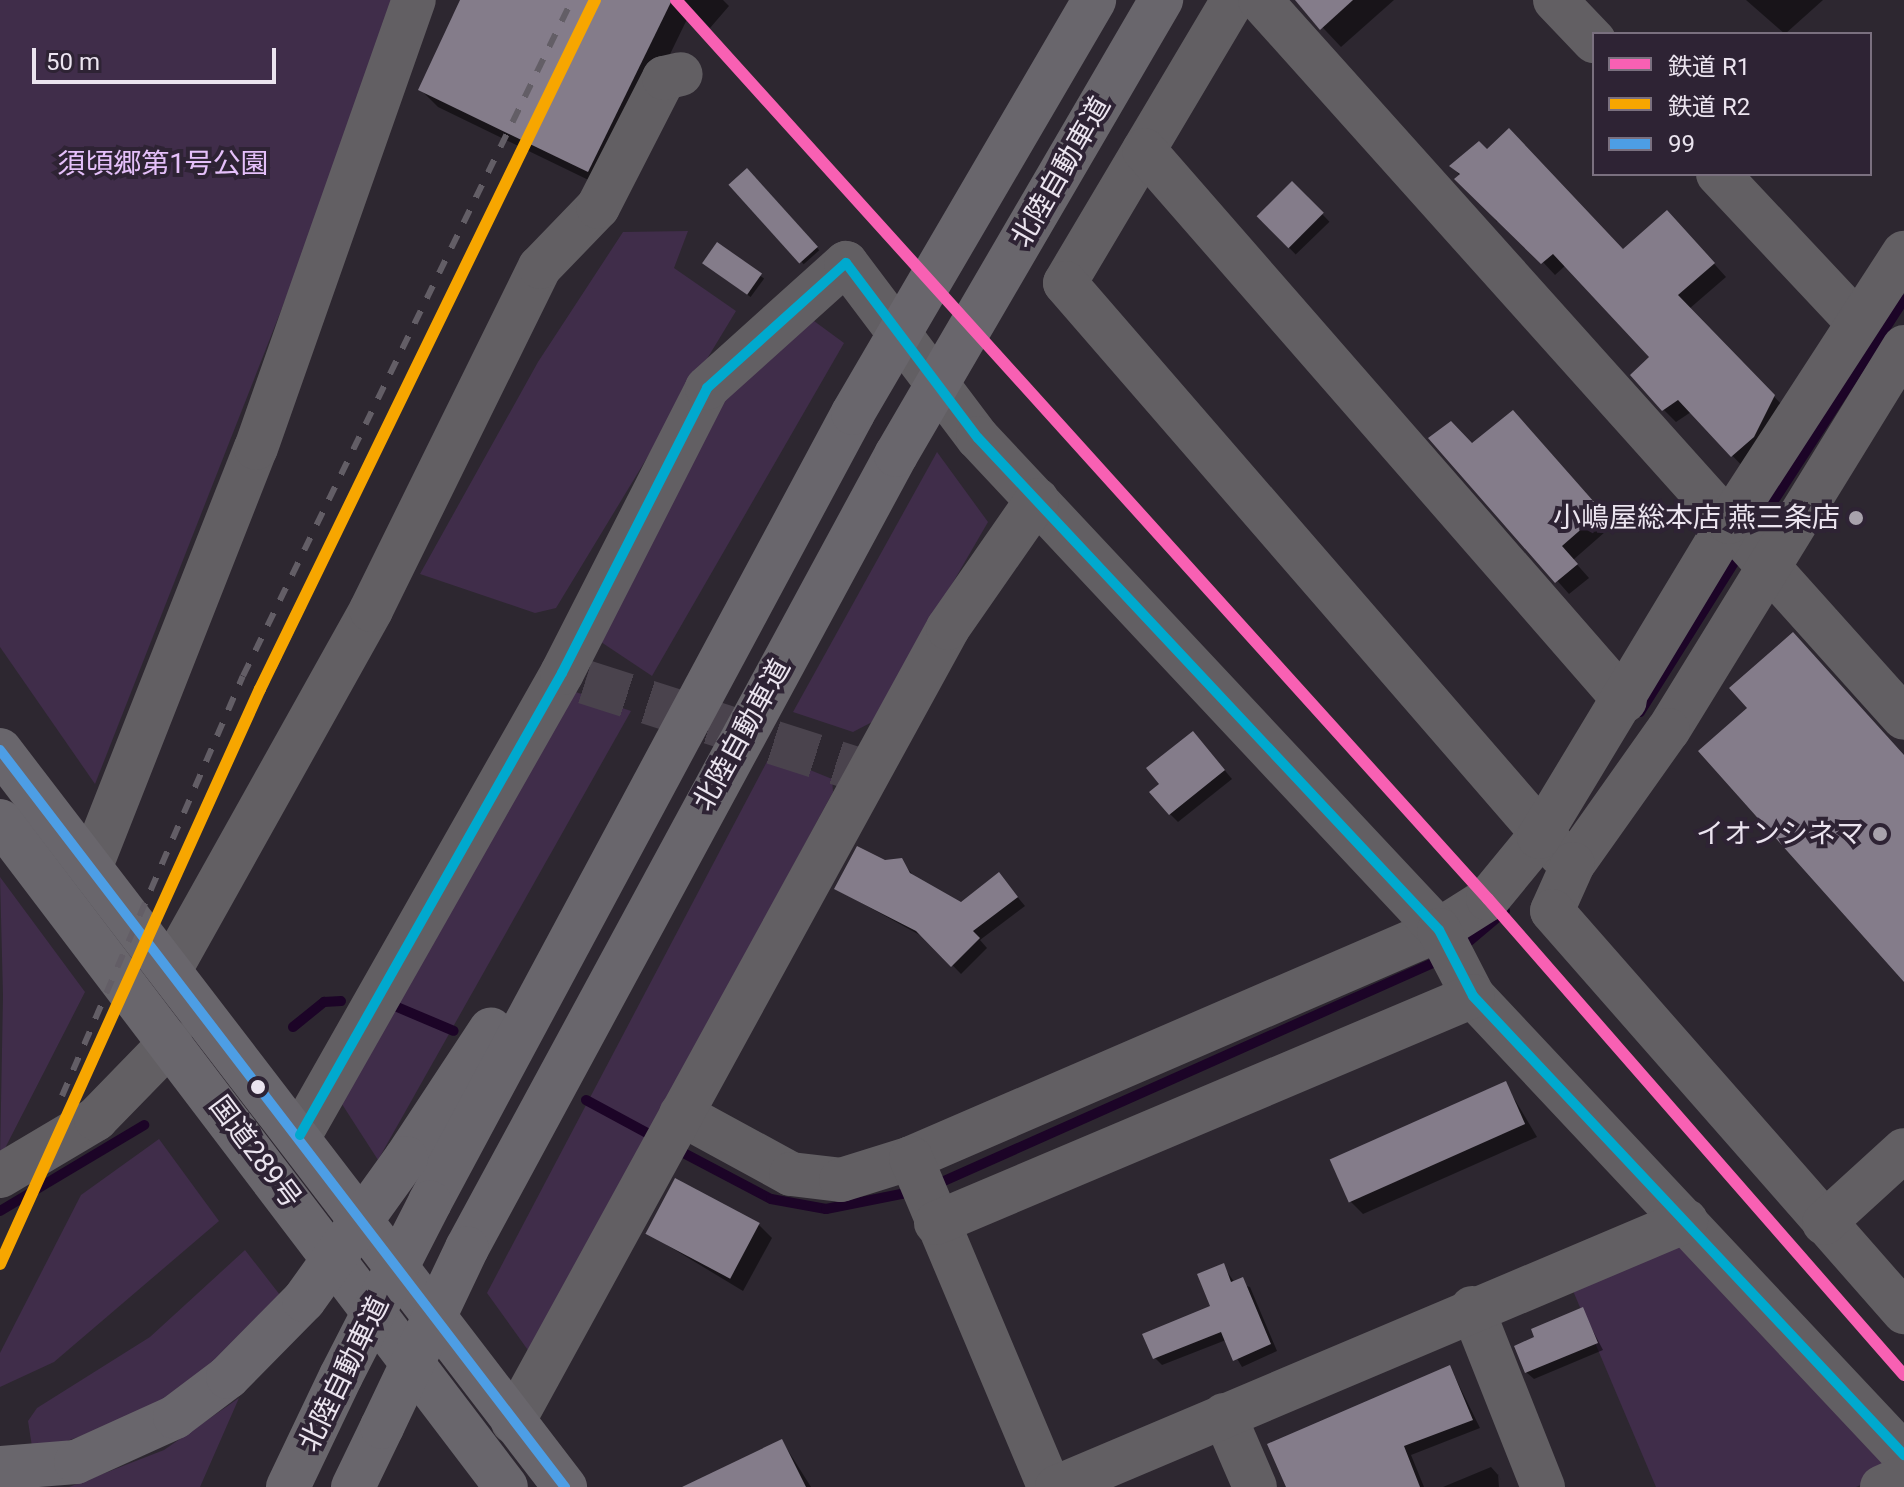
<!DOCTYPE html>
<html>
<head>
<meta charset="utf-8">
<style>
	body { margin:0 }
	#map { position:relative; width:1904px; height:1487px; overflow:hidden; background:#2d2730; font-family:Roboto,"Noto Sans JP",sans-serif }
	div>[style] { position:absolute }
	.green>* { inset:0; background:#402d4a }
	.shadow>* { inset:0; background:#0007; transform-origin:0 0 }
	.stream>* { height:10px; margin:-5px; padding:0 5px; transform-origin:5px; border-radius:5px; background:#1c0427 }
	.building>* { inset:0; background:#847c8a; transform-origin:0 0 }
	.minor-tunnel>* { height:44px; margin-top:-22px; transform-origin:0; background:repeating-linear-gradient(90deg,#4a434d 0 44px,transparent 0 66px) }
	.minor>* { height:44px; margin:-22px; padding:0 22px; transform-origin:22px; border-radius:22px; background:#625f63 }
	.highway>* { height:44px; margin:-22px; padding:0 22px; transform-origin:22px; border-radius:22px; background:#69666c }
	.rail>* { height:6px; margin-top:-3px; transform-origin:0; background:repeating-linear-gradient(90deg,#635e66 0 14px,transparent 0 28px) }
	.highway-bridge>* { height:44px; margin:-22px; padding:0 22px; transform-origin:22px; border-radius:22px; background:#69666c }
	.bus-1>* { height:10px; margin:-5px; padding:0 5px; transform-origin:5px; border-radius:5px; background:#4d9ee5 }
	.bus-2>* { height:10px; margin:-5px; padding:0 5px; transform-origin:5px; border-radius:5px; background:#00a9ce }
	.rail-1>* { height:12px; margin:-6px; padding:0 6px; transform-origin:6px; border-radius:6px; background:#f860b3 }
	.rail-2>* { height:12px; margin:-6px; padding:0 6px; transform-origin:6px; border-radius:6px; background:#f7a600 }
	.dots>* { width:22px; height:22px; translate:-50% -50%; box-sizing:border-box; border:4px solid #2e2334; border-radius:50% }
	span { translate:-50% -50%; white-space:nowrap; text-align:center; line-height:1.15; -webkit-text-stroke:8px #2e2334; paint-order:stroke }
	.park-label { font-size:28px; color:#e5c0fa }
	.street-label { font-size:28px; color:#ebe4ef }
	.poi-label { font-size:28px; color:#ebe4ef }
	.right { translate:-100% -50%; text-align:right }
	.legend { position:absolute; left:1592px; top:32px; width:280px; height:144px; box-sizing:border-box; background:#2e2334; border:2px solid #7a707f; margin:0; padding:10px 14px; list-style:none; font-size:24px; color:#ebe4ef }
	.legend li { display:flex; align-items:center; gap:16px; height:40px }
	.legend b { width:40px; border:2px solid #7a707f }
	.scale { position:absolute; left:32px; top:48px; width:244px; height:36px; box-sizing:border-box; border:4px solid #ebe4ef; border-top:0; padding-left:10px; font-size:24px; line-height:28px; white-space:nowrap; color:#ebe4ef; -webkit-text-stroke:6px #2e2334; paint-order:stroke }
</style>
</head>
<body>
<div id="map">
	<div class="green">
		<div style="clip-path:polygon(0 0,403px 0,95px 784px,0 647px)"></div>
		<div style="clip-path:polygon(688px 231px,674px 268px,736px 311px,556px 608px,535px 613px,420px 574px,538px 362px,623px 232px)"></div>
		<div style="clip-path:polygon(795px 307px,844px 343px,652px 676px,601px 642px,719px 391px)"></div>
		<div style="clip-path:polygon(937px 452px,988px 522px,872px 722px,853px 732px,793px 712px)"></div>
		<div style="clip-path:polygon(564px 688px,631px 711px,378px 1160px,340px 1101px)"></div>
		<div style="clip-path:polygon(771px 754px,832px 779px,833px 792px,530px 1353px,487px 1293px)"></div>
		<div style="clip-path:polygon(0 877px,85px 992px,0 1158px,3px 996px)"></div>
		<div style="clip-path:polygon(159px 1139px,219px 1221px,54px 1362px,0 1387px,0 1353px,81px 1195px)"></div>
		<div style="clip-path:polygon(1684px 1230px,1904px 1467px,1856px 1487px,1656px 1487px,1568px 1279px)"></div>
		<div style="clip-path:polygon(245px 1250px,280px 1295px,216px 1365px,146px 1413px,33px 1453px,28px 1421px,37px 1408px,150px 1337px)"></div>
		<div style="clip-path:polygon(239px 1398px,200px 1487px,69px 1487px,164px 1450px)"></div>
	</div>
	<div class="shadow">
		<div style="clip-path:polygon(462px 0,723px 0,729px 6px,710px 28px,692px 9px,605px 188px,438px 107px,421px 90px)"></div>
		<div style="clip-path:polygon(1297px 0,1394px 0,1341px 47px)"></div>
		<div style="clip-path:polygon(1746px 0,1823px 0,1785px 34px)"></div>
		<div style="clip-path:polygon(1452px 166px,1623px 251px,1680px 226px,1726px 277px,1689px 309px,1787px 410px,1745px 469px,1691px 412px,1676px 422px,1663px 409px,1652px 357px,1566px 265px,1555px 275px,1501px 217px,1497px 222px)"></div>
		<div style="left:747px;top:170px;width:108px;height:21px;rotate:48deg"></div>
		<div style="left:1292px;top:183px;width:54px;height:47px;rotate:46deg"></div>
		<div style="left:718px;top:245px;width:57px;height:23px;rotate:36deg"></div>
		<div style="clip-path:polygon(1526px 425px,1613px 525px,1573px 560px,1589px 578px,1569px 594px,1431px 438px,1472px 445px)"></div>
		<div style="clip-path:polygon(1201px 742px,1232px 779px,1178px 822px,1170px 814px)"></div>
		<div style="clip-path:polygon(901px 860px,915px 878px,961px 904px,999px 875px,1025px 906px,980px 940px,987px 948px,961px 974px,927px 939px,836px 889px)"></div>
		<div style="clip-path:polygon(1505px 1083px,1537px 1137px,1363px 1214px,1350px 1201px)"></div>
		<div style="clip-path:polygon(759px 1225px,772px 1238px,743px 1291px,647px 1233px)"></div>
		<div style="clip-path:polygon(1223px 1266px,1235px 1283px,1250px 1287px,1277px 1351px,1242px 1367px,1226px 1340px,1162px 1365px,1154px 1357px,1213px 1308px)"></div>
		<div style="clip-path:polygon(1582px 1310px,1603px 1350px,1534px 1379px,1526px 1372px)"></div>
		<div style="clip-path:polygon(1450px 1367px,1480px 1428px,1411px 1455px,1424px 1487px,1288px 1487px)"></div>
		<div style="clip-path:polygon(782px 1441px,811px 1487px,687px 1487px)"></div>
		<div style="clip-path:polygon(1491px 1467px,1499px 1476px,1504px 1487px,1498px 1474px,1499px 1487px,1443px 1487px)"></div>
	</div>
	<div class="stream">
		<div style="left:1753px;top:533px;width:278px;rotate:-57.1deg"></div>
		<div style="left:1640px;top:712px;width:188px;rotate:-57.8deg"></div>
		<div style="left:1460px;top:949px;width:59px;rotate:-40.2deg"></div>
		<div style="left:390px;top:1004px;width:69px;rotate:22.9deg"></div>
		<div style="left:293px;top:1027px;width:40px;rotate:-39deg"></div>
		<div style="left:324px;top:1002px;width:17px;rotate:-3deg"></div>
		<div style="left:586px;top:1100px;width:82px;rotate:28.4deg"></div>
		<div style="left:676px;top:1149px;width:107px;rotate:27.8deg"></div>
		<div style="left:771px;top:1199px;width:56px;rotate:10.3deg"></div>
		<div style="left:826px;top:1209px;width:92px;rotate:-11.3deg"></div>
		<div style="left:935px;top:1185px;width:555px;rotate:-24.03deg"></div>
		<div style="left:0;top:1211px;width:168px;rotate:-30.8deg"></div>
	</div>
	<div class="building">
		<div style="clip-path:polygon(460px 0,672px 0,588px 172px,418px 90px)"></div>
		<div style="clip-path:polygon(1295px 0,1353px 0,1320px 30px)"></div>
		<div style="clip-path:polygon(1509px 128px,1623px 249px,1667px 210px,1715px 263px,1678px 295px,1775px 395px,1754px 437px,1731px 457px,1678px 400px,1662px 411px,1630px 375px,1649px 357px,1553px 254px,1541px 264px,1454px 179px,1460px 174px,1449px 166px,1479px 141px,1487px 149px)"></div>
		<div style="left:747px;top:168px;width:106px;height:25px;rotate:48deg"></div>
		<div style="left:1292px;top:181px;width:45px;height:50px;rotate:45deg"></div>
		<div style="left:717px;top:242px;width:55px;height:26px;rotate:35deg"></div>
		<div style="clip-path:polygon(1513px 410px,1602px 511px,1562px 546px,1578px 564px,1555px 583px,1428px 438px,1451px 421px,1472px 443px)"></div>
		<div style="clip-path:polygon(1793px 632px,1904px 755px,1904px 982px,1698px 751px,1747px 708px,1729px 688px)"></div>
		<div style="clip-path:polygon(1193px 731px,1225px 770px,1169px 815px,1149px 792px,1159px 784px,1146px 768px)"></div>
		<div style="clip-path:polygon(857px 846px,885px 860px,902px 858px,910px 873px,961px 902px,999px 872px,1018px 897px,973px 931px,980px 938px,951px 967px,916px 931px,834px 889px)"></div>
		<div style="left:1506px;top:1081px;width:47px;height:193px;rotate:66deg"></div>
		<div style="left:675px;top:1178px;width:96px;height:63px;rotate:28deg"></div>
		<div style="clip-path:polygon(1224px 1263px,1231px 1282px,1243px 1277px,1271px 1344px,1233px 1361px,1221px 1332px,1153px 1359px,1142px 1334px,1210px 1306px,1197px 1274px)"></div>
		<div style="clip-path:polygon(1583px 1307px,1598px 1343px,1525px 1373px,1514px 1346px,1534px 1337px,1531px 1329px)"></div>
		<div style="clip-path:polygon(1450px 1365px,1473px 1420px,1404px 1446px,1420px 1487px,1286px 1487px,1267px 1444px)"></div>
		<div style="clip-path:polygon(782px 1439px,806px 1487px,682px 1487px)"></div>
	</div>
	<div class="minor-tunnel">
		<div style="left:585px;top:682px;width:288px;rotate:17.8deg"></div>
	</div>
	<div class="minor">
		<div style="left:1233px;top:0;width:329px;rotate:120.7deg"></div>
		<div style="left:1065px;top:283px;width:757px;rotate:49.07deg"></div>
		<div style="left:1260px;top:0;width:964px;rotate:48.11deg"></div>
		<div style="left:1555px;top:0;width:57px;rotate:46.4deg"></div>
		<div style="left:1144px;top:150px;width:731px;rotate:48.88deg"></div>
		<div style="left:1718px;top:174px;width:204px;rotate:46.8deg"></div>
		<div style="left:1904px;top:347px;width:450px;rotate:121.6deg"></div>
		<div style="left:1668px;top:730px;width:164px;rotate:125.3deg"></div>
		<div style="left:1573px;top:864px;width:51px;rotate:114.1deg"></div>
		<div style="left:1552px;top:911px;width:534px;rotate:48.72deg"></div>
		<div style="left:91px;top:866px;width:449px;rotate:-68.5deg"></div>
		<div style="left:256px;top:448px;width:475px;rotate:-70.6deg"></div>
		<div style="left:170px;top:970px;width:412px;rotate:-60.8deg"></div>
		<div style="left:371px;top:610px;width:382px;rotate:-63.8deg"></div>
		<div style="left:540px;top:267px;width:83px;rotate:-46deg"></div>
		<div style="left:598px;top:207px;width:145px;rotate:-62.9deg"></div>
		<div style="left:664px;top:78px;width:17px;rotate:-13deg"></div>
		<div style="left:681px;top:1114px;width:125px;rotate:28.6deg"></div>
		<div style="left:791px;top:1174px;width:50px;rotate:6.8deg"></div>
		<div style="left:841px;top:1180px;width:73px;rotate:-17.4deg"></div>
		<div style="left:911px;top:1158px;width:575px;rotate:-23.36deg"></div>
		<div style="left:1439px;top:930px;width:58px;rotate:-32.3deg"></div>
		<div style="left:1488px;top:899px;width:80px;rotate:-50.6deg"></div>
		<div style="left:1539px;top:837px;width:368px;rotate:-58.9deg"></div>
		<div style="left:1729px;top:522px;width:321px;rotate:-57deg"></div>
		<div style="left:300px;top:1135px;width:531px;rotate:-60.44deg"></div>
		<div style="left:562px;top:673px;width:320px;rotate:-63deg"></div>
		<div style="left:707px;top:388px;width:187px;rotate:-42deg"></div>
		<div style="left:846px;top:263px;width:219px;rotate:53deg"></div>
		<div style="left:978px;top:438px;width:674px;rotate:46.86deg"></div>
		<div style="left:1439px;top:930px;width:74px;rotate:62.7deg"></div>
		<div style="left:1473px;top:996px;width:630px;rotate:46.8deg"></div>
		<div style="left:911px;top:1158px;width:357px;rotate:67.2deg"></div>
		<div style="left:0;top:1176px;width:112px;rotate:-30.7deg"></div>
		<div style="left:96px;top:1119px;width:107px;rotate:-45.8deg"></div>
		<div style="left:936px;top:1223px;width:583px;rotate:-22.91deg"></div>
		<div style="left:1824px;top:1223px;width:108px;rotate:-42.4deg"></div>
		<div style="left:1472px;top:1308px;width:193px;rotate:68.4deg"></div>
		<div style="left:1224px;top:1415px;width:78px;rotate:66.7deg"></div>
		<div style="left:513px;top:1422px;width:905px;rotate:-61.28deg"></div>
		<div style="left:948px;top:628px;width:156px;rotate:-55.2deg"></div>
		<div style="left:1057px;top:1487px;width:683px;rotate:-22.92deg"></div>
		<div style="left:1882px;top:1487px;width:24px;rotate:-24deg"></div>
	</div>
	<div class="highway">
		<div style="left:0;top:750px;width:929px;rotate:52.53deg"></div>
		<div style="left:0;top:821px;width:836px;rotate:52.77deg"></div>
		<div style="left:406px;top:1158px;width:154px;rotate:-56.6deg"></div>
		<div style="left:430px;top:1202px;width:895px;rotate:-61.8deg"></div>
		<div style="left:467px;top:1248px;width:902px;rotate:-61.59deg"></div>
		<div style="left:0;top:1468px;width:76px;rotate:-4.5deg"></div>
		<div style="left:76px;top:1462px;width:109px;rotate:-24.4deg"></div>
		<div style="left:175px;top:1417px;width:66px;rotate:-37deg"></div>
		<div style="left:228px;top:1377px;width:108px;rotate:-45.4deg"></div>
		<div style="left:288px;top:1487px;width:123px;rotate:-64.5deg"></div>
		<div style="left:353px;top:1487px;width:67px;rotate:-64.2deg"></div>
	</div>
	<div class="rail">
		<div style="left:676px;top:0;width:1211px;rotate:47.91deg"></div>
		<div style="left:1488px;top:899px;width:632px;rotate:48.85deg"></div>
		<div style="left:188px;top:845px;width:938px;rotate:-64.28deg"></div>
		<div style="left:62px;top:1096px;width:457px;rotate:-66.7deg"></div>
		<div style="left:243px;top:676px;width:752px;rotate:-64.05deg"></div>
	</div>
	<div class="highway-bridge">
		<div style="left:853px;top:413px;width:478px;rotate:-59.7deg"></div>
		<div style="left:896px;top:455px;width:527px;rotate:-59.78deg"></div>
		<div style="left:304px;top:1300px;width:175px;rotate:-54.3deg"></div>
		<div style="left:341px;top:1376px;width:195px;rotate:-62.9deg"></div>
		<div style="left:382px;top:1427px;width:198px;rotate:-64.6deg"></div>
	</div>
	<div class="bus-1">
		<div style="left:0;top:750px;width:929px;rotate:52.53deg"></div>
	</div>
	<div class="bus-2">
		<div style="left:300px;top:1135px;width:531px;rotate:-60.44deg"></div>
		<div style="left:562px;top:673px;width:320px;rotate:-63deg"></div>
		<div style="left:707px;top:388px;width:187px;rotate:-42deg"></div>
		<div style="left:846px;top:263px;width:219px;rotate:53deg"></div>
		<div style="left:978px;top:438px;width:674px;rotate:46.86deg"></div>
		<div style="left:1439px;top:930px;width:74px;rotate:62.7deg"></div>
		<div style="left:1473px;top:996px;width:630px;rotate:46.8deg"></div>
	</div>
	<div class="rail-1">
		<div style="left:676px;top:0;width:1211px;rotate:47.91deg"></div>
		<div style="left:1488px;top:899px;width:632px;rotate:48.85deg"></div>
	</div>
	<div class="rail-2">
		<div style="left:0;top:1264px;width:631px;rotate:-65.67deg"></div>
		<div style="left:260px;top:689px;width:766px;rotate:-64.07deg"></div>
	</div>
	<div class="dots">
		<div style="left:1856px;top:518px;background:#a8a2ac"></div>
		<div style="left:1880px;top:834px;background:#a8a2ac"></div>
		<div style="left:258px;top:1087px;background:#ebe4ef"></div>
	</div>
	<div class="park-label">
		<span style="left:163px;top:164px">須頃郷第1号公園</span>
	</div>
	<div class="street-label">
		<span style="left:1061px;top:172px;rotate:-60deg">北陸自動車道</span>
		<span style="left:742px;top:735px;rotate:-61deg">北陸自動車道</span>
		<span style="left:255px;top:1152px;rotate:53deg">国道289号</span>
		<span style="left:344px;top:1374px;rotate:-64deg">北陸自動車道</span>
	</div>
	<div class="poi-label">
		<span class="right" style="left:1840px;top:518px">小嶋屋総本店 燕三条店</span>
		<span class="right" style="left:1864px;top:834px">イオンシネマ</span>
	</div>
	<ul class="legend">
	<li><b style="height:10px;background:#f860b3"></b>鉄道 R1</li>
	<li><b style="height:10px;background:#f7a600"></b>鉄道 R2</li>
	<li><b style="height:10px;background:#4d9ee5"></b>99</li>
	</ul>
	<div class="scale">50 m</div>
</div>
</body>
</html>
